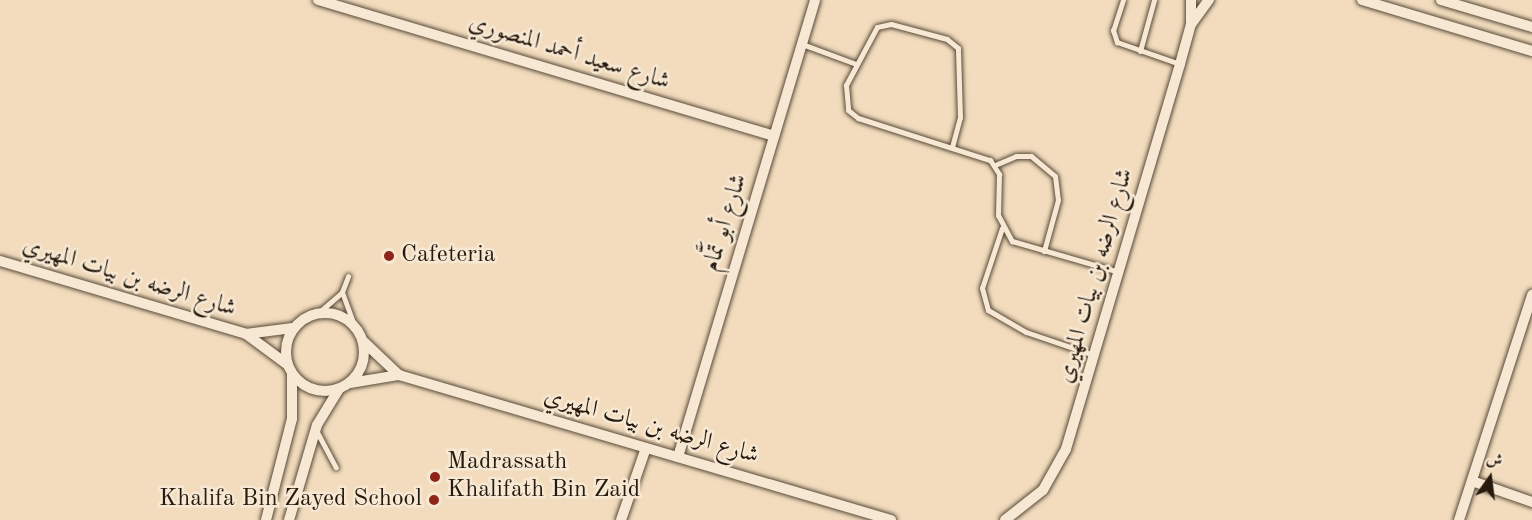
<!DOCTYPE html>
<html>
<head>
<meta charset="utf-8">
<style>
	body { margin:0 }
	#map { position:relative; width:1532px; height:520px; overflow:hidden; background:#f2dcbd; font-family:"Old Standard TT",Amiri,serif }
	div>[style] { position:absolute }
	.roads { filter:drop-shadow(0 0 2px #584a39) drop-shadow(0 0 2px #584a39) }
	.lane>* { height:5px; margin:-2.5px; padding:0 2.5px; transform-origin:2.5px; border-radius:2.5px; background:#f7e8d4 }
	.street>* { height:10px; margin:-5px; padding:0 5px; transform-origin:5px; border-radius:5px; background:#f7e8d4 }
	.street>.ring { margin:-5px; padding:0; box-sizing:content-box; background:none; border:10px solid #f7e8d4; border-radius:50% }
	.dots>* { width:16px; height:16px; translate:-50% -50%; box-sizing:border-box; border:3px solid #f7e8d4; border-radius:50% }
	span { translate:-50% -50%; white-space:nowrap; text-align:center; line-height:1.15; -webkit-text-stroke:5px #f7e8d4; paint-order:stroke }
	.street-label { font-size:24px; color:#251a0d }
	.poi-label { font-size:24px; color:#251a0d }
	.left { translate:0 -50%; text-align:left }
	.right { translate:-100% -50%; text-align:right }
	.north { position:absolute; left:1460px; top:448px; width:60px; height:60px; -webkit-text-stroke:4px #f7e8d4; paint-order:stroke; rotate:14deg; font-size:16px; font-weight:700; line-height:24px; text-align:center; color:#251a0d }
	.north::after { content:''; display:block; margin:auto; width:21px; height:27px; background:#251a0d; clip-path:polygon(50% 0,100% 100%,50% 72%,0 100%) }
</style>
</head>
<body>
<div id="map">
	<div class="roads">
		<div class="lane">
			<div style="left:1123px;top:0;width:32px;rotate:108deg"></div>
			<div style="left:1113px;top:30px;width:13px;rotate:72deg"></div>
			<div style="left:1117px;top:42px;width:67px;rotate:19.2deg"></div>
			<div style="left:802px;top:44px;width:58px;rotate:20.3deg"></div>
			<div style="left:1140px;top:51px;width:53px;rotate:-74.6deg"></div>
			<div style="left:952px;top:147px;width:31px;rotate:-75deg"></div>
			<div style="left:960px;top:117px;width:69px;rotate:-91.7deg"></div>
			<div style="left:958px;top:48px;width:14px;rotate:-141deg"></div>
			<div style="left:947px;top:39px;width:58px;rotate:-165deg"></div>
			<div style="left:891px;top:24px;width:14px;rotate:168deg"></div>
			<div style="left:877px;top:27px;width:66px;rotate:118.1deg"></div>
			<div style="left:846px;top:85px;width:25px;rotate:85deg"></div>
			<div style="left:848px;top:110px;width:13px;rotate:39deg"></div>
			<div style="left:858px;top:118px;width:139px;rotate:17.7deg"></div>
			<div style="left:990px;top:160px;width:17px;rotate:57deg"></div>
			<div style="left:999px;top:174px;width:41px;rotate:91.4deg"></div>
			<div style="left:998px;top:215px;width:30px;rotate:62deg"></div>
			<div style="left:1012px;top:241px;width:111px;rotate:16.2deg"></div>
			<div style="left:995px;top:165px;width:23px;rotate:-23deg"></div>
			<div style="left:1016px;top:156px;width:15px"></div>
			<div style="left:1031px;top:156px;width:31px;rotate:40deg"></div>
			<div style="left:1055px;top:176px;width:24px;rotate:83deg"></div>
			<div style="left:1058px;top:200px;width:53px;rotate:105.4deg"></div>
			<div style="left:1002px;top:228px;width:63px;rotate:108.4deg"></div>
			<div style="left:982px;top:288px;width:23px;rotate:75deg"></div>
			<div style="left:988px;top:310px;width:44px;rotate:30.1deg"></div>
			<div style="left:1026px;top:332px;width:72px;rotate:18.7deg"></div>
			<div style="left:342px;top:292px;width:35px;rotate:70deg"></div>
			<div style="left:317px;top:314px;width:33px;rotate:-41deg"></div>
			<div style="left:342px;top:292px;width:17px;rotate:-69deg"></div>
			<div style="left:317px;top:432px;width:40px;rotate:62deg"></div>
		</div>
		<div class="street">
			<div style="left:318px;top:0;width:476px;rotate:16.6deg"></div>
			<div style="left:1362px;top:0;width:177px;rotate:16.7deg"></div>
			<div style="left:1441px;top:0;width:95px;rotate:16.5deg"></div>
			<div style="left:1192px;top:23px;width:29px;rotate:-54deg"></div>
			<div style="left:0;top:261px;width:257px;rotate:16.5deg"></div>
			<div style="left:246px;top:334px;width:52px;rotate:36.4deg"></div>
			<div class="ring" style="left:286px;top:313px;width:68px;height:68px"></div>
			<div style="left:246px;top:334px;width:47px;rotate:-7.3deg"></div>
			<div style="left:363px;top:341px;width:50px;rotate:43.4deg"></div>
			<div style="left:399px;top:375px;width:513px;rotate:16.42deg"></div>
			<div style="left:350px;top:383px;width:50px;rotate:-9.3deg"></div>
			<div style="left:678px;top:457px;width:477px;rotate:-73.3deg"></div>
			<div style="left:1472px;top:481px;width:64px;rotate:19.3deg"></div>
			<div style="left:266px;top:520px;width:104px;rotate:-75.6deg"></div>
			<div style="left:292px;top:419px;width:45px;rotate:-90deg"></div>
			<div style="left:289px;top:520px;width:99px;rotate:-73.6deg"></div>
			<div style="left:317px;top:425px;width:42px;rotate:-58.6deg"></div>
			<div style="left:621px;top:520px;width:76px;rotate:-70.9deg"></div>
			<div style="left:1005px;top:520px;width:48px;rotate:-38.3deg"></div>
			<div style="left:1043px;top:490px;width:47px;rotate:-60.7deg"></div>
			<div style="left:1066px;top:449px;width:402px;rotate:-73.5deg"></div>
			<div style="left:1180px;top:64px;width:41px;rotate:-74.6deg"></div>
			<div style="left:1191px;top:24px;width:24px;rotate:-90deg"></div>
			<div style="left:1459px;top:520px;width:237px;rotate:-72deg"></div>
		</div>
	</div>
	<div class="dots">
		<div style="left:389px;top:256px;background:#8f2418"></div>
		<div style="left:435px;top:477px;background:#8f2418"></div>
		<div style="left:434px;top:500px;background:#8f2418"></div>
	</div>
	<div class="street-label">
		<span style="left:569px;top:53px;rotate:17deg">شارع سعيد أحمد المنصوري</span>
		<span style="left:726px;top:223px;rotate:-73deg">شارع أبو تَمَّام</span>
		<span style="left:1096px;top:276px;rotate:-74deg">شارع الرضه بن بيات المهيري</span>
		<span style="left:129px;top:278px;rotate:17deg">شارع الرضه بن بيات المهيري</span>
		<span style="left:651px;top:427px;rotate:16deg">شارع الرضه بن بيات المهيري</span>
	</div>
	<div class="poi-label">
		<span class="left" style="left:401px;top:256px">Cafeteria</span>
		<span class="left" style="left:447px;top:477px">Madrassath<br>Khalifath Bin Zaid</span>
		<span class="right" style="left:422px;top:500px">Khalifa Bin Zayed School</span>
	</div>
	<div class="north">ش</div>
</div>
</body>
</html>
